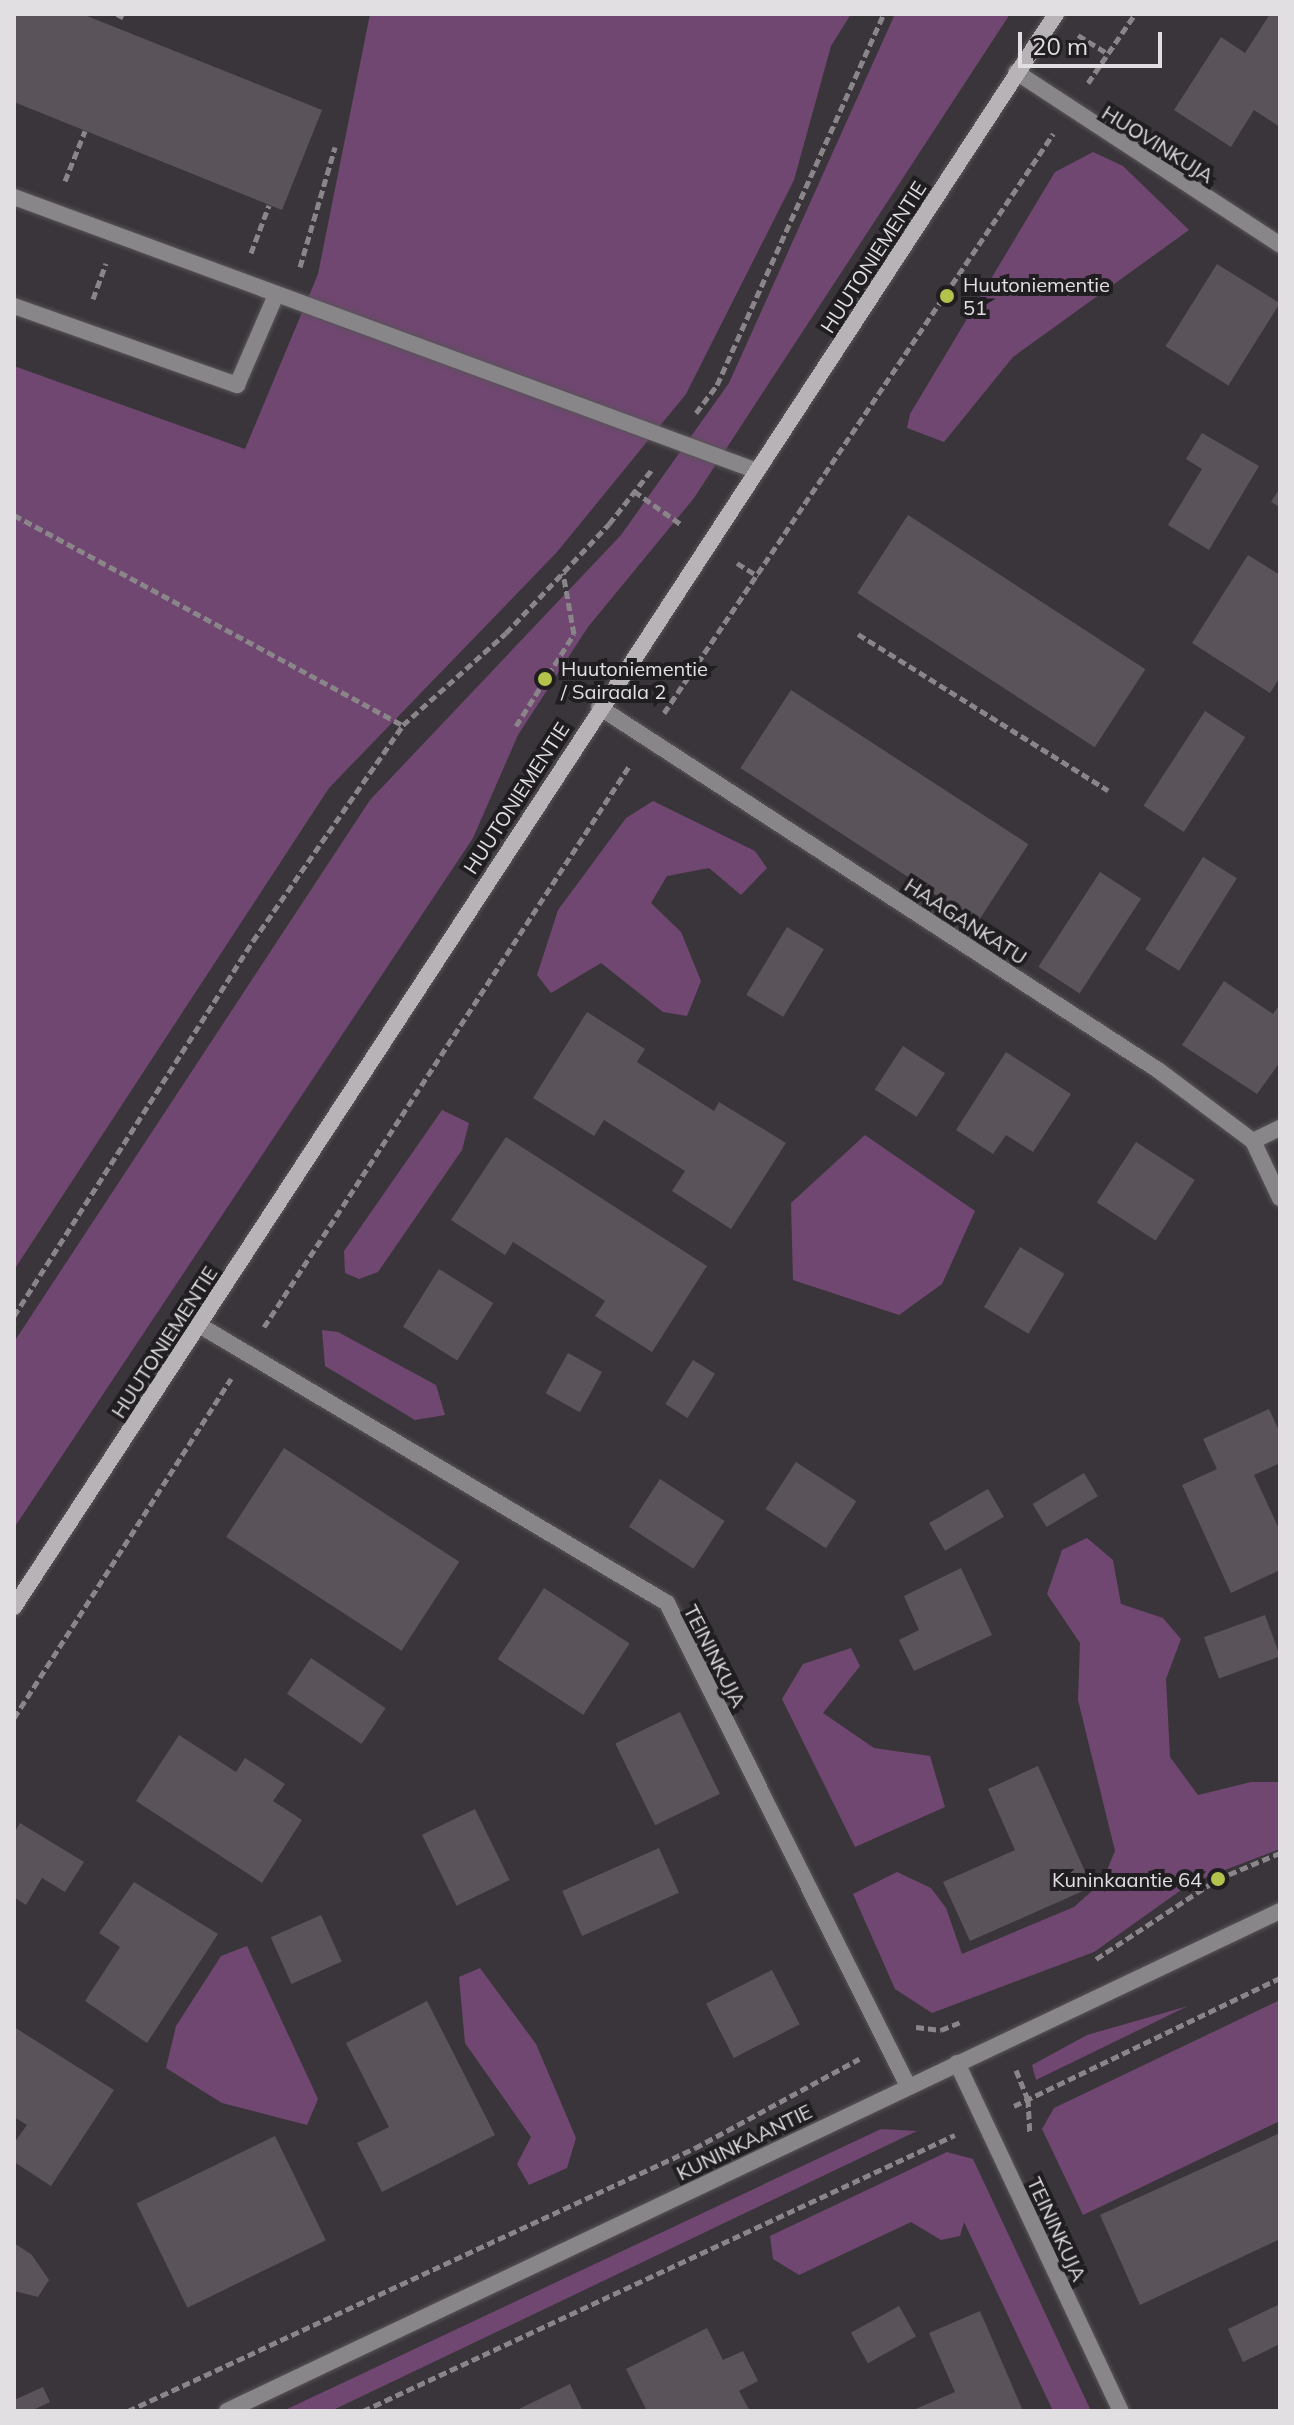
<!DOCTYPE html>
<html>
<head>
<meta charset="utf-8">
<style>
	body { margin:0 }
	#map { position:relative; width:1294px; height:2425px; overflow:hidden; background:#3a353a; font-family:Mulish,sans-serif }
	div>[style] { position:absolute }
	.green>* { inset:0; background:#704771 }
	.building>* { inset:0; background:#5a545a; transform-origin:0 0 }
	.path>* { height:5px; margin-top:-2.5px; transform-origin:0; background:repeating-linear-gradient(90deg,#898589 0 8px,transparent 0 12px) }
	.roads { filter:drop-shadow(0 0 2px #585458) drop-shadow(0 0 2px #585458) }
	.service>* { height:16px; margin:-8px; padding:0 8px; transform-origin:8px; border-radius:8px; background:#898689 }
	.minor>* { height:16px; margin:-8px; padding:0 8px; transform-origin:8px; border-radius:8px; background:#898689 }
	.tertiary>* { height:16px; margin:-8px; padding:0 8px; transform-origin:8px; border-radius:8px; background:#898689 }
	.secondary>* { height:16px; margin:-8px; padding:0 8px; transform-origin:8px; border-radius:8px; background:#b7b3b6 }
	.dots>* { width:22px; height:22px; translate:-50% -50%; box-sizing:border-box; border:4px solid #201e20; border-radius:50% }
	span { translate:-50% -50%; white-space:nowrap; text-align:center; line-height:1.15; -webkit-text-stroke:8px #201e20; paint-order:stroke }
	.street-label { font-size:20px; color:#e2dfe2 }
	.poi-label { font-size:20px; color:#e2dfe2 }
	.left { translate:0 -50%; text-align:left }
	.right { translate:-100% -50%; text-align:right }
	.frame { position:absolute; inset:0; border:16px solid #e2dfe2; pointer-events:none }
	.scale { position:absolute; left:1018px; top:32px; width:144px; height:36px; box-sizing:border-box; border:4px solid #e2dfe2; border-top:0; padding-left:10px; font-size:24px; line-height:28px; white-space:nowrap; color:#e2dfe2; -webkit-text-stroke:6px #201e20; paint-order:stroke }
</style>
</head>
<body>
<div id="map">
	<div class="green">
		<div style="clip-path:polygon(370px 14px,851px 14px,831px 46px,794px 180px,686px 394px,557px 552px,329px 788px,14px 1270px,14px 366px,245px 449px,318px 274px)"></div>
		<div style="clip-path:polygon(895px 14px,1010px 14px,694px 498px,588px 627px,518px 735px,473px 838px,14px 1528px,14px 1342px,370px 800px,621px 535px,729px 383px)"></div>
		<div style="clip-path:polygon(1093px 152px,1123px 166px,1189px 230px,1013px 357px,944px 442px,907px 428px,910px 414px,1055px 172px)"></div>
		<div style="clip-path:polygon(653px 801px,755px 851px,767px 868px,741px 895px,709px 868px,667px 876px,651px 903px,681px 932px,701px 981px,687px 1016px,663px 1012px,601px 963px,551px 993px,537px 975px,558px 910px,626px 818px)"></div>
		<div style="clip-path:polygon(442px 1110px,469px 1123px,462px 1150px,378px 1272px,359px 1279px,345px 1273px,344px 1251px)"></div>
		<div style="clip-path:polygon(865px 1135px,975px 1211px,942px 1284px,899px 1315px,793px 1280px,791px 1203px)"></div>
		<div style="clip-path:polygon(322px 1330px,338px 1332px,436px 1385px,445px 1415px,415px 1420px,325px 1366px)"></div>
		<div style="clip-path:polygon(1087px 1538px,1113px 1560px,1121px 1604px,1163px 1618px,1181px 1639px,1166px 1679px,1170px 1757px,1198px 1795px,1251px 1782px,1280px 1782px,1280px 1849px,1191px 1883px,1094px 1952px,932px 2013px,895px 1989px,853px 1894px,897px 1872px,931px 1888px,946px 1908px,962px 1954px,1074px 1907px,1102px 1882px,1115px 1851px,1078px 1700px,1080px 1643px,1047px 1594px,1062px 1550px)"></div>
		<div style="clip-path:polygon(851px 1648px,860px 1666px,823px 1713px,874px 1748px,930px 1756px,945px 1807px,855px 1847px,782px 1699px,803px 1664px)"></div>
		<div style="clip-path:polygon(247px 1946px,318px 2099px,307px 2125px,222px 2103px,166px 2068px,176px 2026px,221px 1956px)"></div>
		<div style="clip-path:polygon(480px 1968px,536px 2044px,576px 2138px,567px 2168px,529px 2185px,517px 2164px,531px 2137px,465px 2043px,459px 1977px)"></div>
		<div style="clip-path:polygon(1280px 2000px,1280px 2121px,1083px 2215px,1042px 2129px,1054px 2108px)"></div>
		<div style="clip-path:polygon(1188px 2006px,1036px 2080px,1032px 2065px,1087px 2035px)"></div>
		<div style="clip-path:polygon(881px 2129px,917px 2131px,331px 2411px,283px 2411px)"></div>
		<div style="clip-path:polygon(947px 2152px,973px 2159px,1091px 2411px,1053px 2411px,964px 2222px,960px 2236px,941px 2240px,911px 2222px,799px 2275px,773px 2259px,770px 2236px)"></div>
	</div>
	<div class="building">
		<div style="clip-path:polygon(15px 14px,82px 14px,322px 110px,282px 210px,14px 102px)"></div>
		<div style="clip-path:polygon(1270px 14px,1280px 14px,1280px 127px,1254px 110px,1231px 147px,1174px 110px,1221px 37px,1245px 53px)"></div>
		<div style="left:1217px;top:264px;width:74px;height:97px;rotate:32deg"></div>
		<div style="clip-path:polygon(1202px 433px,1259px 466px,1209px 550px,1168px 525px,1202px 469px,1186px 459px)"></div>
		<div style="clip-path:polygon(1280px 488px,1280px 507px,1271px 502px)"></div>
		<div style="left:908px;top:515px;width:283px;height:93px;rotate:33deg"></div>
		<div style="clip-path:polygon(1248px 555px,1280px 575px,1280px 677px,1270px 693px,1192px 643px)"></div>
		<div style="left:791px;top:690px;width:283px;height:93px;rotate:33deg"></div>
		<div style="left:1205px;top:711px;width:48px;height:113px;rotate:33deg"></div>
		<div style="left:1203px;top:857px;width:40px;height:109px;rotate:32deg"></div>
		<div style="left:1100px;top:872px;width:49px;height:113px;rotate:33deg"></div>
		<div style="left:787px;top:927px;width:43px;height:79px;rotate:31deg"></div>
		<div style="clip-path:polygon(1224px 981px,1273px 1014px,1280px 1004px,1280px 1062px,1257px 1094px,1182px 1045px)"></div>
		<div style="clip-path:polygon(587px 1012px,645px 1049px,637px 1062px,714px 1111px,719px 1102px,786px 1143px,731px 1229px,672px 1191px,685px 1171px,604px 1120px,594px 1136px,533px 1098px)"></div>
		<div style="left:903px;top:1046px;width:50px;height:52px;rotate:33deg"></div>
		<div style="clip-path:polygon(1006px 1052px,1071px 1094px,1033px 1152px,1006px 1135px,993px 1154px,956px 1130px)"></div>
		<div style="clip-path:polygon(506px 1137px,707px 1266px,652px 1352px,595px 1316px,605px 1301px,513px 1242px,505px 1255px,451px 1220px)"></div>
		<div style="left:1136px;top:1142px;width:70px;height:72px;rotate:33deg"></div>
		<div style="left:1020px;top:1247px;width:52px;height:70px;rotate:31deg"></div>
		<div style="left:439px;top:1269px;width:64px;height:68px;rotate:32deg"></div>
		<div style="left:568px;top:1353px;width:39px;height:46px;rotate:29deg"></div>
		<div style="left:693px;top:1360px;width:26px;height:52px;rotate:32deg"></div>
		<div style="clip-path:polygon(1269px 1409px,1280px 1433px,1280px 1463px,1254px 1475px,1280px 1531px,1280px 1570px,1231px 1593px,1182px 1485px,1217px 1469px,1203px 1439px)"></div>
		<div style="left:284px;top:1448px;width:209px;height:106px;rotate:33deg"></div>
		<div style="left:796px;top:1462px;width:72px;height:56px;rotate:33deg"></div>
		<div style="left:1084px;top:1473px;width:27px;height:60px;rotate:59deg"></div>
		<div style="left:660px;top:1479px;width:77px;height:57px;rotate:33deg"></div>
		<div style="left:988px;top:1489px;width:32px;height:68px;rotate:60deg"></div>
		<div style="clip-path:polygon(961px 1568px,992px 1635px,914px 1671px,899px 1640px,919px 1630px,904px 1596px)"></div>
		<div style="left:544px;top:1588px;width:102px;height:85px;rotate:33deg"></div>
		<div style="left:1265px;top:1615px;width:44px;height:65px;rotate:70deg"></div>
		<div style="left:311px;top:1658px;width:90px;height:43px;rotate:34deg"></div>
		<div style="left:680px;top:1712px;width:91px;height:72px;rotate:64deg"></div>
		<div style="clip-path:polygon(179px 1735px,236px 1772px,245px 1758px,285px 1784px,273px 1801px,302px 1820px,262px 1883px,136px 1801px)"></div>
		<div style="clip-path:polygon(1038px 1766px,1092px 1887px,970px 1941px,943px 1882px,1015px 1850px,988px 1789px)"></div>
		<div style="left:475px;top:1809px;width:79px;height:59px;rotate:64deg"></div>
		<div style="clip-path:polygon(20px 1823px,84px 1862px,65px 1892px,42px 1878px,26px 1905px,14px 1897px,14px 1833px)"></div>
		<div style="left:659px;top:1848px;width:49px;height:106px;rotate:66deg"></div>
		<div style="clip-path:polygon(134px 1882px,218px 1934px,147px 2043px,85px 2001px,120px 1947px,99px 1933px)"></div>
		<div style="left:321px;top:1915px;width:51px;height:55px;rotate:66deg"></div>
		<div style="left:772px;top:1970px;width:61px;height:74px;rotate:63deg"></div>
		<div style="clip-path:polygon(427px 2001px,495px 2135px,382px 2192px,357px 2143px,389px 2127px,346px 2043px)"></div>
		<div style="clip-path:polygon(14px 2027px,114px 2090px,51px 2186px,14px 2162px,14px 2143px,27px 2125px,14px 2117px)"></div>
		<div style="clip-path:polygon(1280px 2133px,1280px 2239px,1140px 2305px,1100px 2215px)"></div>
		<div style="left:275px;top:2136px;width:116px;height:154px;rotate:64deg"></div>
		<div style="clip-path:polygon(14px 2243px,32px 2255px,49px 2280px,38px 2297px,14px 2291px)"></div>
		<div style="clip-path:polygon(1280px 2304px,1280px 2344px,1243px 2362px,1228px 2329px)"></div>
		<div style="left:899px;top:2306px;width:35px;height:55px;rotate:61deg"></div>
		<div style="clip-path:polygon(980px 2311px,1023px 2411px,911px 2411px,955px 2392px,929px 2333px)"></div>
		<div style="clip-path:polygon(707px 2328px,723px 2360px,743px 2351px,758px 2381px,739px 2391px,750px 2411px,647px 2411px,626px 2369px)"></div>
		<div style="clip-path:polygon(570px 2384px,583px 2411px,515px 2411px)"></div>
		<div style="clip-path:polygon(43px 2387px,50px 2402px,31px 2411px,14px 2411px,14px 2400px)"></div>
	</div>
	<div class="path">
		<div style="left:117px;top:14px;width:7px;rotate:27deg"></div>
		<div style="left:1078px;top:35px;width:36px;rotate:32deg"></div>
		<div style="left:1088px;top:83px;width:83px;rotate:-55.7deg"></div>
		<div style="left:65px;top:181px;width:54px;rotate:-68.2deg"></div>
		<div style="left:251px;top:253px;width:51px;rotate:-69.4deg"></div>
		<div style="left:300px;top:267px;width:125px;rotate:-73.7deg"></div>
		<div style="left:93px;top:299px;width:38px;rotate:-70deg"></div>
		<div style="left:696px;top:413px;width:35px;rotate:-53deg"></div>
		<div style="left:717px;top:385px;width:407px;rotate:-65.8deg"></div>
		<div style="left:634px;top:491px;width:59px;rotate:35.3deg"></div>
		<div style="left:14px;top:515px;width:442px;rotate:28.4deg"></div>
		<div style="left:737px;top:563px;width:25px;rotate:32deg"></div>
		<div style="left:858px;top:634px;width:295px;rotate:32deg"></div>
		<div style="left:664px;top:713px;width:698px;rotate:-56.1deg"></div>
		<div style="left:516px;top:726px;width:109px;rotate:-57.8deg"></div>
		<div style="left:574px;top:634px;width:62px;rotate:-100.2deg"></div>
		<div style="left:14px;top:1316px;width:445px;rotate:-57.5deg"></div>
		<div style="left:253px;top:941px;width:263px;rotate:-55.2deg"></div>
		<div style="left:403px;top:725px;width:138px;rotate:-41.8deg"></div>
		<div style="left:506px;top:633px;width:150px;rotate:-46.6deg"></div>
		<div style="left:609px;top:524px;width:71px;rotate:-51.8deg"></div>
		<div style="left:264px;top:1327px;width:671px;rotate:-56.93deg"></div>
		<div style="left:14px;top:1718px;width:403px;rotate:-57.4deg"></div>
		<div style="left:1096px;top:1959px;width:146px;rotate:-33.3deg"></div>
		<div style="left:1218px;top:1879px;width:67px;rotate:-22.8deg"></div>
		<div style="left:916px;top:2027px;width:25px;rotate:7deg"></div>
		<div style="left:941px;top:2030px;width:22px;rotate:-22deg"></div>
		<div style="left:1016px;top:2070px;width:31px;rotate:68deg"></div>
		<div style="left:1028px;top:2099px;width:34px;rotate:87deg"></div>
		<div style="left:1014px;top:2106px;width:295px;rotate:-25.7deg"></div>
		<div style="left:128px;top:2411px;width:625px;rotate:-24.88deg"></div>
		<div style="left:695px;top:2148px;width:187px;rotate:-28.5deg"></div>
		<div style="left:363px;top:2411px;width:653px;rotate:-25deg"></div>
	</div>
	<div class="roads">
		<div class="service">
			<div style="left:14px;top:197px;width:792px;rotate:20.24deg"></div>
			<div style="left:14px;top:306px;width:237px;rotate:19.5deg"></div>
			<div style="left:237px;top:385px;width:96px;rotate:-66.6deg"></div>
		</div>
		<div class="minor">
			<div style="left:1016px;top:72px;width:316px;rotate:33.2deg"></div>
			<div style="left:599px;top:707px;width:667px;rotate:33deg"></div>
			<div style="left:1158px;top:1070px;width:119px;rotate:36.8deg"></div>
			<div style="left:1253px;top:1141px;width:63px;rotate:64.7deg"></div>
			<div style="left:1253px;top:1141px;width:30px;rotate:-26deg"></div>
			<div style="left:199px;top:1325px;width:544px;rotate:30.71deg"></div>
			<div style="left:667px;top:1603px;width:538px;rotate:63.48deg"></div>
			<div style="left:957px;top:2063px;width:385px;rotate:64.8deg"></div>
		</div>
		<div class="tertiary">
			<div style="left:227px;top:2411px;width:1166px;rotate:-25.4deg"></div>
		</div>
		<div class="secondary">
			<div style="left:14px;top:1607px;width:1904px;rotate:-56.81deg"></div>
		</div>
	</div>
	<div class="dots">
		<div style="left:947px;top:296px;background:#b3c24b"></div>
		<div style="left:545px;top:679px;background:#b3c24b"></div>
		<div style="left:1218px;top:1879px;background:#b3c24b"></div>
	</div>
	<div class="street-label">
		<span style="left:1158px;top:144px;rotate:32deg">HUOVINKUJA</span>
		<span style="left:873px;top:257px;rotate:-57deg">HUUTONIEMENTIE</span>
		<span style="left:516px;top:798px;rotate:-57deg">HUUTONIEMENTIE</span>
		<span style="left:966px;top:921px;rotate:33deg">HAAGANKATU</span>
		<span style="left:164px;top:1342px;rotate:-57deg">HUUTONIEMENTIE</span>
		<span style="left:715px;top:1656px;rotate:63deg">TEININKUJA</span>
		<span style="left:744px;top:2142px;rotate:-26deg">KUNINKAANTIE</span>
		<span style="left:1057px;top:2229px;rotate:65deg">TEININKUJA</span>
	</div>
	<div class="poi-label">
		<span class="left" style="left:963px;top:296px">Huutoniementie<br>51</span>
		<span class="left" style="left:561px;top:680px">Huutoniementie<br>/ Sairaala 2</span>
		<span class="right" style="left:1202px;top:1879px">Kuninkaantie 64</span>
	</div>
	<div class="frame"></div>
	<div class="scale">20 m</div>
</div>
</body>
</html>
